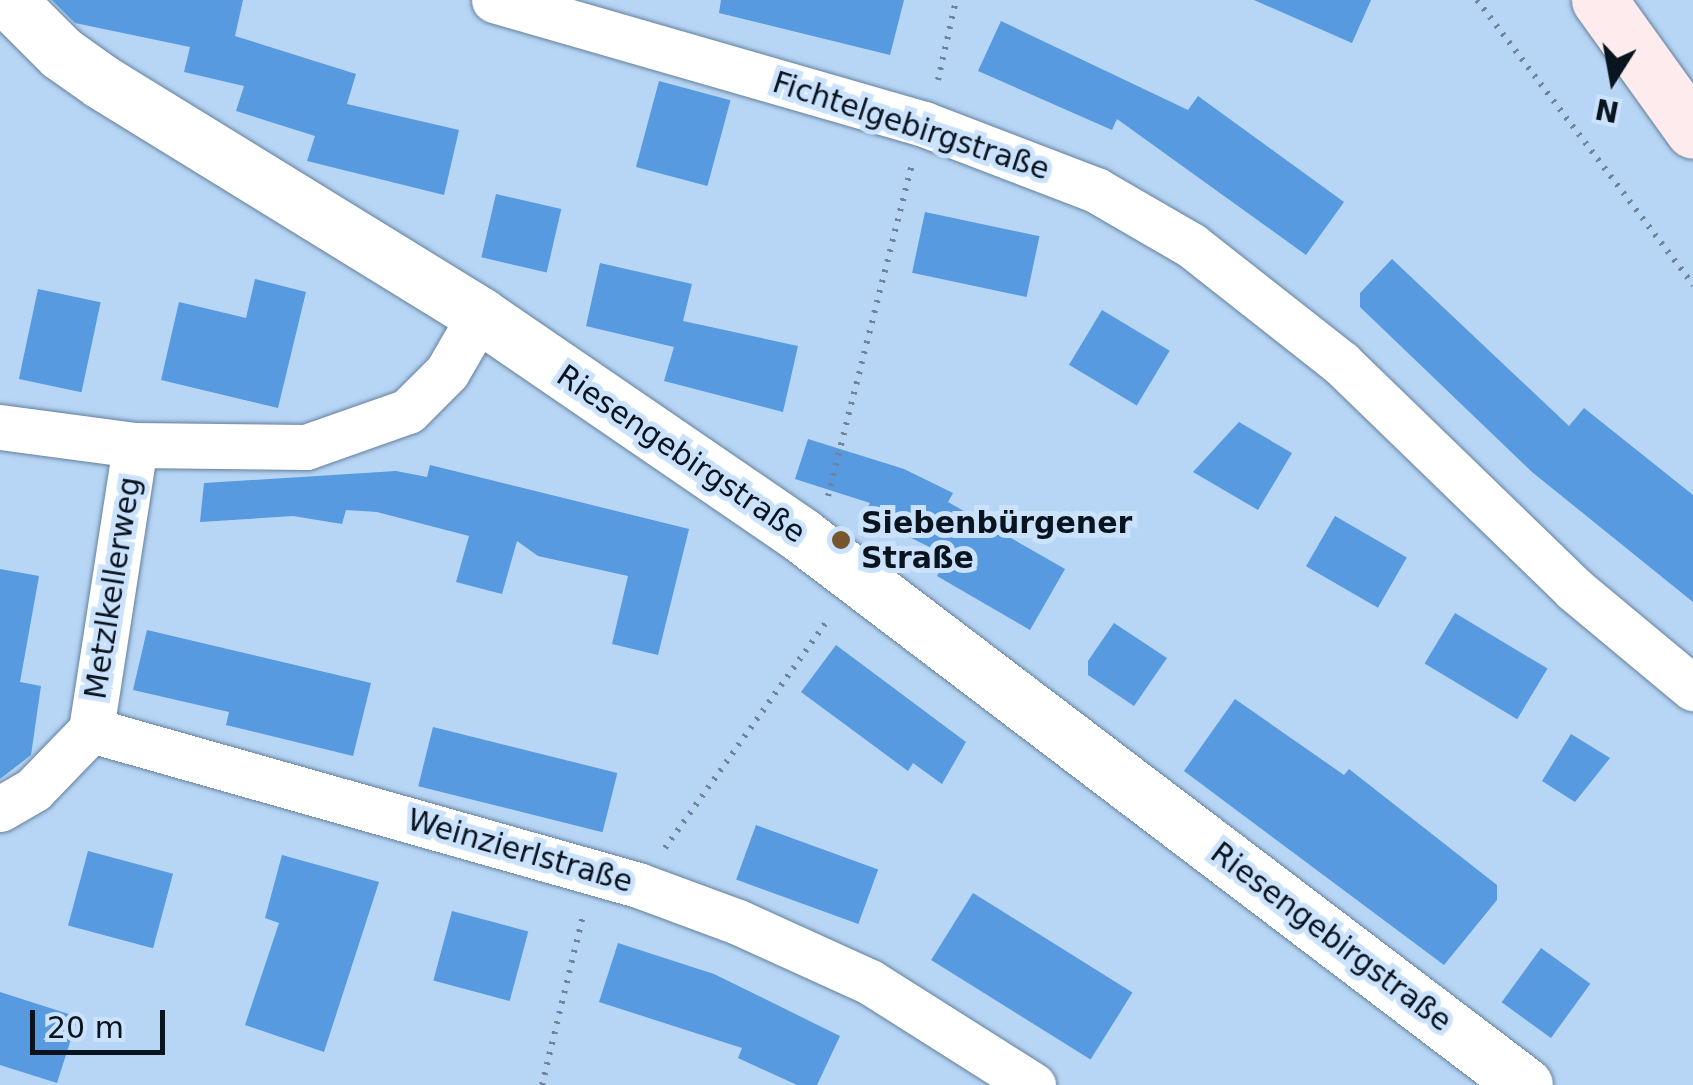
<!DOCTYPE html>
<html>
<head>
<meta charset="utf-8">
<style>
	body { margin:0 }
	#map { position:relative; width:1693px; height:1085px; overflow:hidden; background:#b7d5f5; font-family:"DejaVu Sans",sans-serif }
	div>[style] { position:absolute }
	.building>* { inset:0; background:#579adf; transform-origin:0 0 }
	.path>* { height:6px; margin-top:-3px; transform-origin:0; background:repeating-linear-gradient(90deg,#70859d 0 2.5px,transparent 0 10.5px) }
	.roads { filter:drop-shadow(0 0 2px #64809d) drop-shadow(0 0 2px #64809d) }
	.minor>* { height:45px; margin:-22.5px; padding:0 22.5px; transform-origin:22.5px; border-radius:22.5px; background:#fff }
	.tertiary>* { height:55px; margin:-27.5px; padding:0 27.5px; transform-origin:27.5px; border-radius:27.5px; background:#fff }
	.secondary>* { height:55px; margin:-27.5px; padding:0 27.5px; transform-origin:27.5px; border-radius:27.5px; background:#feebed }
	.dots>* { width:28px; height:28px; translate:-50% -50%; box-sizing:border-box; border:5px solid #cae2fc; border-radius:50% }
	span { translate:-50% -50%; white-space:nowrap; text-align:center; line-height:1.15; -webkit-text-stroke:10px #cae2fc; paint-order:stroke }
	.street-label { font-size:30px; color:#0a141f }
	.poi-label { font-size:30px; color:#0a141f; font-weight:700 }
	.left { translate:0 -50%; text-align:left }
	.north { position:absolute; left:1563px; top:30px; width:100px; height:100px; -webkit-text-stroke:8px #cae2fc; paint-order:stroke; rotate:191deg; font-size:28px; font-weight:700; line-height:40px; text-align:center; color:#0a141f }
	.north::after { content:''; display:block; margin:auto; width:35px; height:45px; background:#0a141f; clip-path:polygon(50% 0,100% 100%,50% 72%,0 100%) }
	.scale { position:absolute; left:30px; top:1010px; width:135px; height:45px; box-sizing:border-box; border:5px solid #0a141f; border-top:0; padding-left:12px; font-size:30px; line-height:35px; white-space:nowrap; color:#0a141f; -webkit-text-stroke:8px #cae2fc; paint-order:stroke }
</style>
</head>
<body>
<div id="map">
	<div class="building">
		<div style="clip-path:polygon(52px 0,243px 0,235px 36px,356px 74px,347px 104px,459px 130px,444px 195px,307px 161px,315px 136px,236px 111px,244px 86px,184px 72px,190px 47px,75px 23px)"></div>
		<div style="clip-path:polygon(721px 0,904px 0,890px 55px,719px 13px)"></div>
		<div style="clip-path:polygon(1254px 0,1371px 0,1352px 43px)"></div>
		<div style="clip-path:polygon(1001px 21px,1188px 110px,1198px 96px,1344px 202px,1306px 255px,1117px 119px,1112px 130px,978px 71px)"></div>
		<div style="left:659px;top:81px;width:74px;height:89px;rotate:15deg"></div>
		<div style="left:496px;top:194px;width:67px;height:65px;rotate:13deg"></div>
		<div style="left:925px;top:212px;width:117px;height:62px;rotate:12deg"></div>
		<div style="clip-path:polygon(1392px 259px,1569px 426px,1584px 408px,1693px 495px,1693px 602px,1532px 472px,1360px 307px,1360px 293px)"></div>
		<div style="clip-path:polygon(600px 263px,692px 284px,683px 321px,798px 346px,783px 412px,664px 381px,674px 347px,586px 326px)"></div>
		<div style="clip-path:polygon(255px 279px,306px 292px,278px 408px,161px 380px,179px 302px,246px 318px)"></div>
		<div style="left:38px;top:289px;width:64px;height:92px;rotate:12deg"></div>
		<div style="left:1102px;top:310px;width:79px;height:64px;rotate:31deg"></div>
		<div style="clip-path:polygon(1239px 422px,1292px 453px,1258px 510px,1193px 472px)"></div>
		<div style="clip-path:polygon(808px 439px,904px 469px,953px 493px,948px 502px,1065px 569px,1030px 630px,937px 576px,948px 556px,864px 515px,870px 503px,795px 479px)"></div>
		<div style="clip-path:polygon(430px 465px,689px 529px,658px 655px,612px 644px,628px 576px,538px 556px,517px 541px,502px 594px,456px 582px,469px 536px,377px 512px,346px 510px,342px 524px,293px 516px,200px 522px,204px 483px,396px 471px,427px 477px)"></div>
		<div style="left:1335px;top:516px;width:83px;height:58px;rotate:30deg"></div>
		<div style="clip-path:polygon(0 569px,39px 576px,20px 682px,41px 686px,31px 755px,0 779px)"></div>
		<div style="left:1455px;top:613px;width:108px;height:59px;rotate:31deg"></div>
		<div style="clip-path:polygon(1114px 623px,1167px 658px,1134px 706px,1088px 675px,1088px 661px)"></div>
		<div style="clip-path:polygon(147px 630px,371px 683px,353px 756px,226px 725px,229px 712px,133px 690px)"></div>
		<div style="clip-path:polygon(836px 645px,966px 742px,942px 784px,913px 763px,908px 771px,801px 692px)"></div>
		<div style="clip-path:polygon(1235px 699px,1344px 775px,1349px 769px,1497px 885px,1497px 900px,1444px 965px,1184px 771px)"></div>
		<div style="left:433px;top:727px;width:190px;height:61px;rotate:14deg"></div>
		<div style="clip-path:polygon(1571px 734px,1610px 758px,1575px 802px,1542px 781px)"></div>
		<div style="left:756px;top:825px;width:130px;height:58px;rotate:20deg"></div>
		<div style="left:88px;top:851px;width:88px;height:77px;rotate:15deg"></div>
		<div style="clip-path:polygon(282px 855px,379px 882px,324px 1052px,245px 1025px,279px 923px,265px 918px)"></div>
		<div style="left:973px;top:893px;width:188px;height:79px;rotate:32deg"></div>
		<div style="left:452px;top:911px;width:79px;height:72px;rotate:15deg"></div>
		<div style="clip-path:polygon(618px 943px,714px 974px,840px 1036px,817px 1085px,797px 1085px,738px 1058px,742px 1048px,599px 1002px)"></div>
		<div style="left:1541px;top:948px;width:61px;height:67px;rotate:36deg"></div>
		<div style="clip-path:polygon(0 992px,78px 1017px,57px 1083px,0 1065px)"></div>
	</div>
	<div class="path">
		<div style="left:1477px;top:0;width:358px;rotate:52.8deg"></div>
		<div style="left:938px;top:80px;width:82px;rotate:-77.3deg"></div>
		<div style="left:828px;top:496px;width:342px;rotate:-75.8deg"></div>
		<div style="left:665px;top:848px;width:282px;rotate:-54.5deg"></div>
		<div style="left:542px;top:1085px;width:174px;rotate:-76.4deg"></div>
	</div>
	<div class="roads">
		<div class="minor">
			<div style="left:494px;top:0;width:448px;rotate:16.1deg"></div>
			<div style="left:924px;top:124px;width:184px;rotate:21deg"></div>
			<div style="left:1096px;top:190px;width:110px;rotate:30.1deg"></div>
			<div style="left:1191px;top:245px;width:191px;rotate:38.2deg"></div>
			<div style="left:1341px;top:363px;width:325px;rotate:44.1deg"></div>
			<div style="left:1574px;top:589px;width:155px;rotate:39.8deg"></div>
			<div style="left:0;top:427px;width:136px;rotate:7.6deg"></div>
			<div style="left:135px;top:445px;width:171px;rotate:0.7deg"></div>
			<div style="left:306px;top:447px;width:108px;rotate:-19.4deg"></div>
			<div style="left:408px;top:411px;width:55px;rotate:-45deg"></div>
			<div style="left:447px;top:372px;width:66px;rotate:-59.9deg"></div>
			<div style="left:91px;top:730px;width:569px;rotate:15.82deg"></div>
			<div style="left:638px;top:885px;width:107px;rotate:20.3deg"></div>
			<div style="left:738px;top:922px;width:145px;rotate:24.4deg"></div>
			<div style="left:870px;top:982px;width:193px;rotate:32.3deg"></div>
			<div style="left:91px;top:730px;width:288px;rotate:-81.2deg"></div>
			<div style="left:0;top:809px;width:39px;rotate:-30deg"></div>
			<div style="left:34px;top:789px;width:82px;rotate:-46deg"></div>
		</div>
		<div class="tertiary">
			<div style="left:8px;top:0;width:75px;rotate:45deg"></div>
			<div style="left:61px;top:53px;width:50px;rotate:35.3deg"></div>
			<div style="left:102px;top:82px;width:444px;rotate:31.6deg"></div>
			<div style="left:480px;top:315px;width:389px;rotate:34.4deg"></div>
			<div style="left:801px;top:535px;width:909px;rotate:37.22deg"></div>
		</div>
		<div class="secondary">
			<div style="left:1599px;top:0;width:161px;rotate:54.3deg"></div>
		</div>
	</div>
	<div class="dots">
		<div style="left:841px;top:540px;background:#78562d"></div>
	</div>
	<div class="street-label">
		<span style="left:911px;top:126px;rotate:18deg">Fichtelgebirgstraße</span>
		<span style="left:681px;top:454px;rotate:34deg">Riesengebirgstraße</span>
		<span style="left:113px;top:588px;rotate:-81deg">Metzlkellerweg</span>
		<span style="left:520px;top:851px;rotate:16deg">Weinzierlstraße</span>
		<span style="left:1331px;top:937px;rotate:37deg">Riesengebirgstraße</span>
	</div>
	<div class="poi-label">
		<span class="left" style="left:861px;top:540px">Siebenbürgener<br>Straße</span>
	</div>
	<div class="north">N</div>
	<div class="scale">20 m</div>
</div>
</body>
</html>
